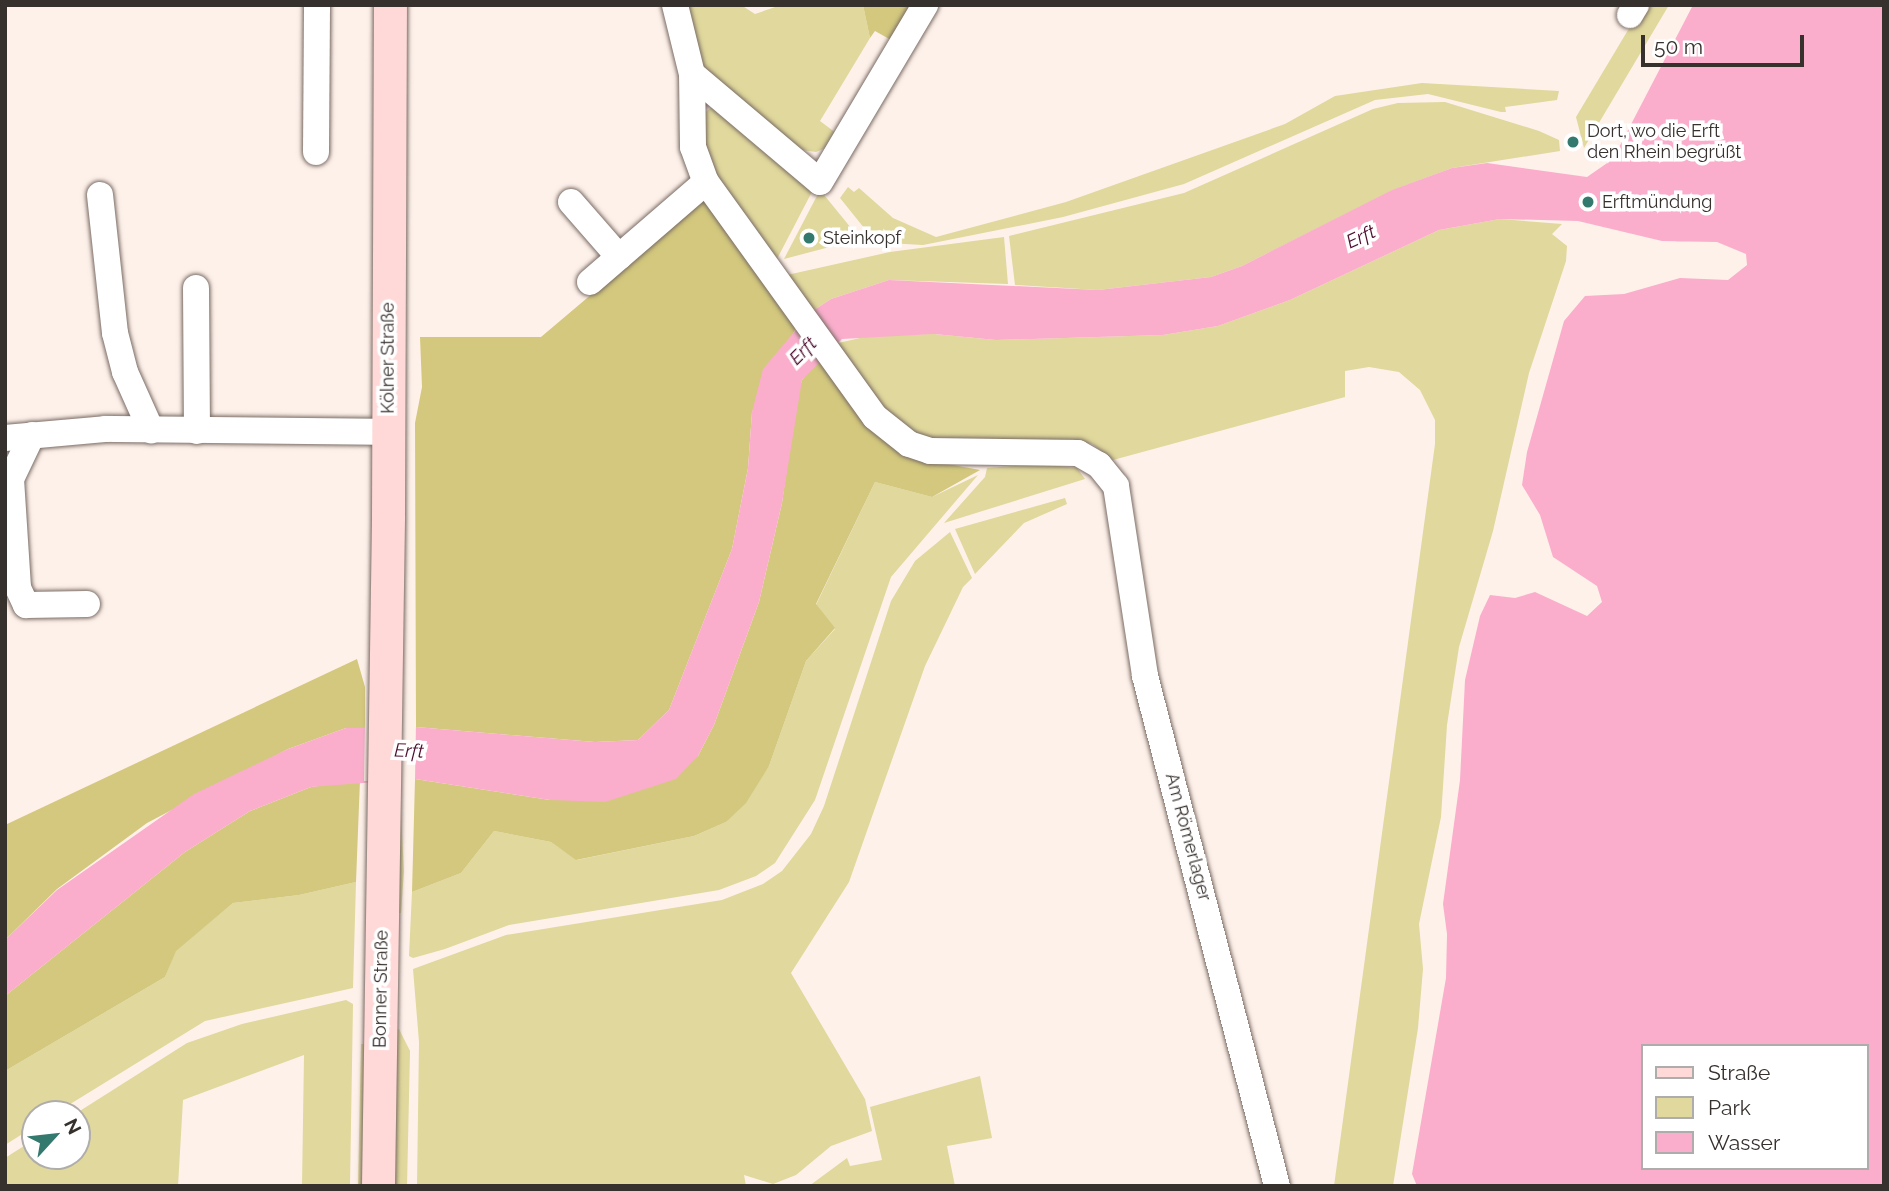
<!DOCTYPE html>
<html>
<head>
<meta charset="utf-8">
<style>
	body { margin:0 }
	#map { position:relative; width:1889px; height:1191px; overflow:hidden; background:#fef1ea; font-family:Raleway,sans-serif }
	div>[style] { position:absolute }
	.green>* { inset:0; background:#e0d89c }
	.forest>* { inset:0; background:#d3c87d }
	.water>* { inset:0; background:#faaecc }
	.pier>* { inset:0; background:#fef1ea; transform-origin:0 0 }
	.roads { filter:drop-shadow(0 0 2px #796b64) drop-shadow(0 0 2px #796b64) }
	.minor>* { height:26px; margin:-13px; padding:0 13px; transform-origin:13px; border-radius:13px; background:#fff }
	.major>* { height:33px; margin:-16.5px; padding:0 16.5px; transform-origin:16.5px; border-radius:16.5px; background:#fed9d7 }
	.dots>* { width:19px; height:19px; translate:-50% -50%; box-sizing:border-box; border:4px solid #fff; border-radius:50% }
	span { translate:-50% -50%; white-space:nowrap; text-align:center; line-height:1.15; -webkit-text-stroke:7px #fff; paint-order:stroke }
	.poi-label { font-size:18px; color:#37312e }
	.left { translate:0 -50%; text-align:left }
	.street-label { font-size:18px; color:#37312e }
	.water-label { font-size:19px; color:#4e0d2f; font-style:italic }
	.frame { position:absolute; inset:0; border:7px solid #37312e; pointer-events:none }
	.legend { position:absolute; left:1641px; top:1044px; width:228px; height:126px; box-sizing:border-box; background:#fff; border:2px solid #afadab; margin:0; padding:9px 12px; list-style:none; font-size:21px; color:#37312e }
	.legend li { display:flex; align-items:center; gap:14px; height:35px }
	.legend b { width:35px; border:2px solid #afadab }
	.north { position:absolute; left:21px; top:1100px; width:70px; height:70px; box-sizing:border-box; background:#fff; border:2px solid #afadab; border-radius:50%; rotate:63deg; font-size:19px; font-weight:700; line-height:28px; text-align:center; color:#37312e }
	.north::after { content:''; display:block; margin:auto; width:24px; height:32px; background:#34796e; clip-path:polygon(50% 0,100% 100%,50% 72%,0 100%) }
	.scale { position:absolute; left:1641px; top:35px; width:163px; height:32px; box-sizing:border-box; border:4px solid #37312e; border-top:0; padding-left:9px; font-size:21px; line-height:24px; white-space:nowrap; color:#37312e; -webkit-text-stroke:5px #fff; paint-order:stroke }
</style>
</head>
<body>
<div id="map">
	<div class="green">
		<div style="clip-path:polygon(686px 5px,741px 5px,755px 14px,781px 5px,863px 5px,870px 38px,820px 121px,836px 133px,828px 147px,816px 152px,796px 149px,702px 65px)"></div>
		<div style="clip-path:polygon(1643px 5px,1669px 5px,1584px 148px,1576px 117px)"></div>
		<div style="clip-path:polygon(1422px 83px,1559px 91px,1557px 100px,1505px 107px,1506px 112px,1501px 112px,1428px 94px,1375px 100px,1184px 184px,1063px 217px,923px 245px,888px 243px,869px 234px,840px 198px,848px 187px,854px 192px,859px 188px,893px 218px,936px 237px,1066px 202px,1285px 124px,1335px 96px)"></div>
		<div style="clip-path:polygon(1445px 102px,1539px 131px,1559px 140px,1560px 151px,1452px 168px,1393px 190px,1242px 266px,1211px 277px,1098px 290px,1015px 285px,1009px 236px,1184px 193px,1373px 109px,1398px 103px)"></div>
		<div style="clip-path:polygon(713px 106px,815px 186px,777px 259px,745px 213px,736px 210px,705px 155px,700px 117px)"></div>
		<div style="clip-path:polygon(820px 190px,860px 239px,784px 259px)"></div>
		<div style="clip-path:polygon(1500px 219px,1562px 224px,1552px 234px,1567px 246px,1566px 261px,1529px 373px,1493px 531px,1459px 647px,1447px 725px,1441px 817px,1419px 924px,1423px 969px,1418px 1028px,1393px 1186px,1334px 1186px,1435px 444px,1435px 420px,1420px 390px,1399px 372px,1369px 367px,1345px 371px,1345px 397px,1113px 460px,1092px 444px,1072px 439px,953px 445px,926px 440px,882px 410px,834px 344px,873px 335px,934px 334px,996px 340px,1163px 335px,1218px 326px,1290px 300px,1439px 230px)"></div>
		<div style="clip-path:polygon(1004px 237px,1008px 284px,889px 280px,831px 299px,811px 312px,787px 275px,890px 252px)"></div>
		<div style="clip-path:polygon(1038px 464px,1077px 468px,1085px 479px,944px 523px,985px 477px,987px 468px)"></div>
		<div style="clip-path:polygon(978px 475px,891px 577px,815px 800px,775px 863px,756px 876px,719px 890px,509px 925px,445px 949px,413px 958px,409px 956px,412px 892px,461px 873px,494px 831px,551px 842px,577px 860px,694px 836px,726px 822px,769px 766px,806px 661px,835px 629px,816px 605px,875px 482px,932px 497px)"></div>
		<div style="clip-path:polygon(1065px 498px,1067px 504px,1024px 523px,975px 574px,955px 529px)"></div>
		<div style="clip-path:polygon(950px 532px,972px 578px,963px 587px,925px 666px,849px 882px,791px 973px,865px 1099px,872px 1131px,831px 1146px,796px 1175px,773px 1184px,744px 1175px,746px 1186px,417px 1186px,419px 1042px,413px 969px,506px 935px,722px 900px,763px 884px,782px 871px,811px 834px,824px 806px,891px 601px,915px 561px)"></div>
		<div style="clip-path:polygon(400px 793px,404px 871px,401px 913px,394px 913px)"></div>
		<div style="clip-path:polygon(356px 882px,353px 988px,205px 1021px,54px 1114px,35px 1114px,35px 1126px,5px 1145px,5px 1071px,165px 977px,175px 951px,233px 903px,299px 895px)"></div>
		<div style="clip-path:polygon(346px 1000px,353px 1004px,350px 1186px,302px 1186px,304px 1055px,183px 1100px,178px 1186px,5px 1186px,5px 1158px,35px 1139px,35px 1156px,77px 1156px,75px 1114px,187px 1043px,242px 1024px)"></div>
		<div style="clip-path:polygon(399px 1029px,410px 1051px,407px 1186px,390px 1186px,396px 1030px)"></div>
		<div style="clip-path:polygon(361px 1044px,365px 1044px,363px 1186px,358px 1186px)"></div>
		<div style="clip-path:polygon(980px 1076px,992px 1138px,947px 1146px,955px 1186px,809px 1186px,847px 1158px,850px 1166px,882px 1160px,870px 1107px)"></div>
	</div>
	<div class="forest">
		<div style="clip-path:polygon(863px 5px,912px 5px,891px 40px,875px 31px,870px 38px)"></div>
		<div style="clip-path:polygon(703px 200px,796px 328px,752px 412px,748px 468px,732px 549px,669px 710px,638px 740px,595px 742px,416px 727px,415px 423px,422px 387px,420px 337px,541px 337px)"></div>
		<div style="clip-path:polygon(819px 359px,866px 425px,891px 446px,915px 458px,980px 470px,932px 497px,875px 482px,816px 604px,835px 628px,806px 661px,769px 766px,746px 803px,726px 822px,694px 836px,576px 860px,551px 842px,494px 831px,461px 873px,412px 892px,415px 779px,550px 800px,698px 756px,714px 725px,759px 602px,782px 503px,796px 401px,802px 380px)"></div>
		<div style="clip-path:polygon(357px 659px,365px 687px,365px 728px,346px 728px,288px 749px,147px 823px,57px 889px,5px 940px,5px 825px)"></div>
		<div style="clip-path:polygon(360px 780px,356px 882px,299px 895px,233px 903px,176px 951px,165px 977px,5px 1071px,5px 996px,185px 852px,250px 811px,311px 787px)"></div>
	</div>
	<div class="water">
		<div style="clip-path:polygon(evenodd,1693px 5px,1884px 5px,1884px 1186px,1417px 1186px,1412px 1174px,1446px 978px,1447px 934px,1443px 904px,1460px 780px,1465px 680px,1480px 616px,1490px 595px,1515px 598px,1535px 592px,1587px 616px,1602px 602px,1597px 586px,1553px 557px,1540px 515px,1522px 485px,1527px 452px,1564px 321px,1585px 296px,1624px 294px,1680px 278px,1728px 280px,1747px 265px,1746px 254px,1717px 242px,1662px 241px,1578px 221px,1500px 219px,1439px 230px,1290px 300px,1218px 326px,1163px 335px,996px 340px,934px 334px,842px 339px,802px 380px,782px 503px,759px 602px,714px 725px,698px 756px,676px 779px,605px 802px,550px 800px,415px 779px,311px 787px,250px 811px,185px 852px,5px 996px,5px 940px,57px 890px,194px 794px,288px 749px,346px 728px,416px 727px,595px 742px,638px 740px,669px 710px,732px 549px,748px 468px,752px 412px,763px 369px,811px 312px,831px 299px,889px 280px,1098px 290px,1211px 277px,1242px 266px,1392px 190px,1452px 168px,1487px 163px,1587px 177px,1613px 159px,1693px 5px,1642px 1046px,1866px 1046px,1866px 1168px,1642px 1168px,1642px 1046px)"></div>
	</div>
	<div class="pier">
		<div style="left:416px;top:723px;width:59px;height:51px;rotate:91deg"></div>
	</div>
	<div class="roads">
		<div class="minor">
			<div style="left:675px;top:5px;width:71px;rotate:76.2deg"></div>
			<div style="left:692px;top:74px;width:73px;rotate:89.2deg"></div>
			<div style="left:693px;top:147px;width:37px;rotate:70deg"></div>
			<div style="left:706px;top:182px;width:289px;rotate:54.3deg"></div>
			<div style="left:875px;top:417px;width:43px;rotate:38.5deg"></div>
			<div style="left:909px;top:444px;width:22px;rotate:18deg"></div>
			<div style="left:930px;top:451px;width:148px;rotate:0.8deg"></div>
			<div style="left:1078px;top:453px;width:24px;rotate:30deg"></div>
			<div style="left:1099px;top:465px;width:27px;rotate:51deg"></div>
			<div style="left:1116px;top:486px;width:192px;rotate:81.3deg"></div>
			<div style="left:1145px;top:676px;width:527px;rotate:75.49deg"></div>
			<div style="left:1630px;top:15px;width:12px;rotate:-59deg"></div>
			<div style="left:692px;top:74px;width:167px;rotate:40.2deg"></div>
			<div style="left:820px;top:182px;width:206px;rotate:-59.3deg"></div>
			<div style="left:316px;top:152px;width:147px;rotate:-89.6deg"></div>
			<div style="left:100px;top:195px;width:139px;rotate:83.8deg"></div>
			<div style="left:115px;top:333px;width:40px;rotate:75.6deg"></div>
			<div style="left:125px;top:372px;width:64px;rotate:65.9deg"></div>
			<div style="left:571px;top:202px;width:73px;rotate:48.9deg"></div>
			<div style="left:590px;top:282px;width:153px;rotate:-40.8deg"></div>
			<div style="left:196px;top:288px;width:143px;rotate:89.6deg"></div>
			<div style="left:32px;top:435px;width:49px;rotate:115.5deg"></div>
			<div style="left:11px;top:479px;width:109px;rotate:86.3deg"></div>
			<div style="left:18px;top:588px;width:19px;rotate:65deg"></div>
			<div style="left:26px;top:605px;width:61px;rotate:-0.9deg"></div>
			<div style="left:5px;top:438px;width:100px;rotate:-5.1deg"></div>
			<div style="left:105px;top:429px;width:283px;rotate:0.6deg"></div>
		</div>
		<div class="major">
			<div style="left:378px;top:1186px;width:670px;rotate:-89.14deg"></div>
			<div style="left:388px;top:516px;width:511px;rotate:-89.78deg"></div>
		</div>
	</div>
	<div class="dots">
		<div style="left:1573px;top:142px;background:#34796e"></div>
		<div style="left:1588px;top:202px;background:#34796e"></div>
		<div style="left:809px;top:238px;background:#34796e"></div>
	</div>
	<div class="poi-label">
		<span class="left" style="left:1587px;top:142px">Dort, wo die Erft<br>den Rhein begrüßt</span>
		<span class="left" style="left:1602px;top:202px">Erftmündung</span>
		<span class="left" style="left:823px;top:238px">Steinkopf</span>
	</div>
	<div class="street-label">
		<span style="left:388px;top:358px;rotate:-90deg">Kölner Straße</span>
		<span style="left:1188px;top:837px;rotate:75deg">Am Römerlager</span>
		<span style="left:381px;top:989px;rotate:-89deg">Bonner Straße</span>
	</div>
	<div class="water-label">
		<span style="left:1361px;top:237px;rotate:-25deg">Erft</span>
		<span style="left:803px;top:351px;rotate:-45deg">Erft</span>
		<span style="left:409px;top:751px;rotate:2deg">Erft</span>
	</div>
	<div class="frame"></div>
	<ul class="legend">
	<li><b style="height:9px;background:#fed9d7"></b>Straße</li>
	<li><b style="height:19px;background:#e0d89c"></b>Park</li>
	<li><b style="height:19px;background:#faaecc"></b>Wasser</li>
	</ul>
	<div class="north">N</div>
	<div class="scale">50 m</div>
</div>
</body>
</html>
